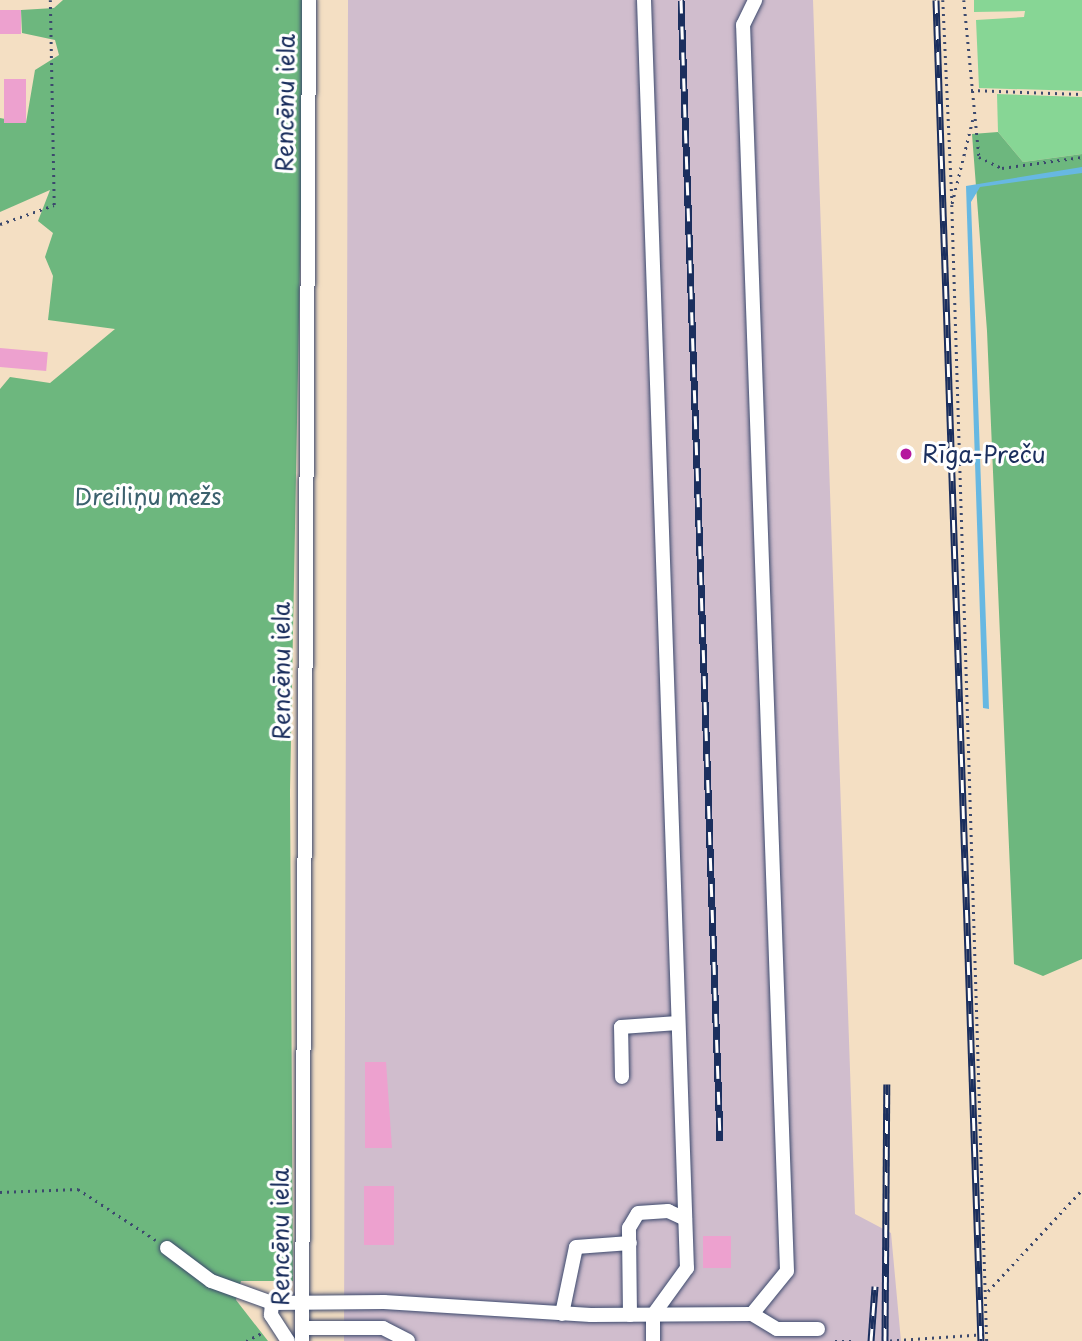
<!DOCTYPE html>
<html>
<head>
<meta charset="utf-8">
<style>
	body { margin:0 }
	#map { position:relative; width:1082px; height:1341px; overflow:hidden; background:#f4dfc3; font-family:"Playpen Sans",sans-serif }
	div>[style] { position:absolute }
	.industrial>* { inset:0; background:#d0bdcd }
	.green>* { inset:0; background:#87d695 }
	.forest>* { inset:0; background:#6db77e }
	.water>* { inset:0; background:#67b8e2 }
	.building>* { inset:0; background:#eda1cf; transform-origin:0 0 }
	.path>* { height:2.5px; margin-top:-1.25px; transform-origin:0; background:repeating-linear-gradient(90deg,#3c496d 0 2px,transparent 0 7px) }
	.roads { filter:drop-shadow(0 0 2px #3c496d) drop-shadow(0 0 2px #3c496d) }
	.minor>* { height:14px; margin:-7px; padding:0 7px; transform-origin:7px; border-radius:7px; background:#fff }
	.rail>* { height:7px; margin-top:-3.5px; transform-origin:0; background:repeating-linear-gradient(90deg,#fff 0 13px,#1b2f5e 0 26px); box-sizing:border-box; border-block:2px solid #1b2f5e }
	.dots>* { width:19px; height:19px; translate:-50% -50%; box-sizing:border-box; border:4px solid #fff; border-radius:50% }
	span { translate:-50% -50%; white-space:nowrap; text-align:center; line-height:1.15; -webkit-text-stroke:6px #fff; paint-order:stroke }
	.street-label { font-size:23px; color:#1b2f5e }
	.poi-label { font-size:23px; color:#1b2f5e }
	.left { translate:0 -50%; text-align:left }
	.park-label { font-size:23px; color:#3b616e }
</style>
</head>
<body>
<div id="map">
	<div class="industrial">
		<div style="clip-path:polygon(348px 0,813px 0,855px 1214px,891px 1233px,901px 1341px,344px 1341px)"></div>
	</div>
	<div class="green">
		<div style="clip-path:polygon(974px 0,1082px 0,1082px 91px,979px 88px,976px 20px,1024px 17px,1025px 11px,974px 12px)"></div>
		<div style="clip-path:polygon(997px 94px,1082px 97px,1082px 154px,1023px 162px,998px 132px)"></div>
	</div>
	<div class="forest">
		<div style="clip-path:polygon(63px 0,305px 0,290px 791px,293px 1281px,241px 1281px,236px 1300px,268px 1341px,0 1341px,0 389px,10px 377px,50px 383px,115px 329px,48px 320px,53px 276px,45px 257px,53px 233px,38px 221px,50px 190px,0 212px,0 118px,26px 123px,35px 70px,59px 55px,55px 40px,22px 33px,21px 10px,54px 8px)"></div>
		<div style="clip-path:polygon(998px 132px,1023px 162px,1082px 154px,1082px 959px,1043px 976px,1014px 964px,987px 331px,972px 134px)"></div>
	</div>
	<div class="water">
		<div style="clip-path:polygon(1082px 167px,1082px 173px,980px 187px,971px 202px,989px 709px,983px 708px,966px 186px)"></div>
	</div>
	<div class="building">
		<div style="left:0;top:10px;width:21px;height:24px"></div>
		<div style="left:4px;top:79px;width:22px;height:44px"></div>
		<div style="left:0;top:348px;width:48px;height:19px;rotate:5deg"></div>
		<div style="clip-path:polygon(365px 1062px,386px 1062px,392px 1148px,365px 1148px)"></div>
		<div style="left:364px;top:1186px;width:30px;height:59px"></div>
		<div style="left:731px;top:1236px;width:32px;height:28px;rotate:90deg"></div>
	</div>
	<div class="path">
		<div style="left:943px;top:0;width:199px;rotate:87.4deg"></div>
		<div style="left:964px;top:0;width:158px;rotate:84.5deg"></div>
		<div style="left:979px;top:157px;width:25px;rotate:26deg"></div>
		<div style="left:1002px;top:168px;width:81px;rotate:-7.8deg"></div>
		<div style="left:971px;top:90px;width:111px;rotate:2.1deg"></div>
		<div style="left:973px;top:120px;width:88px;rotate:103.9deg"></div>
		<div style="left:952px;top:205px;width:1137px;rotate:88.24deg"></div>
		<div style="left:0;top:224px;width:57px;rotate:-19.4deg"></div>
		<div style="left:54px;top:205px;width:205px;rotate:-91.1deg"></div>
		<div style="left:0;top:1192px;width:78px;rotate:-2.2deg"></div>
		<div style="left:78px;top:1189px;width:93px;rotate:33.2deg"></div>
		<div style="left:988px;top:1291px;width:138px;rotate:-47.1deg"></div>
		<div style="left:246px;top:1341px;width:20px;rotate:-27deg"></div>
		<div style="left:835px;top:1341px;width:19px"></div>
		<div style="left:883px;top:1341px;width:104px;rotate:-3.9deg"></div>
	</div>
	<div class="roads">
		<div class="minor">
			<div style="left:644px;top:0;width:1269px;rotate:88.06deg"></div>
			<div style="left:687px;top:1268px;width:58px;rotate:125.9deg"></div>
			<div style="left:653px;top:1315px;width:26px;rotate:90deg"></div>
			<div style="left:622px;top:1077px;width:50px;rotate:-91.1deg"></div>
			<div style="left:621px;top:1027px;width:57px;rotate:-4deg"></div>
			<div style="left:167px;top:1248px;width:55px;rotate:36.9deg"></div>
			<div style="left:211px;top:1281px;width:65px;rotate:19.8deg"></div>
			<div style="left:272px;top:1303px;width:112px;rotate:-0.5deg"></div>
			<div style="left:384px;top:1302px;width:207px;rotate:3.6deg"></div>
			<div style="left:591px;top:1315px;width:161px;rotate:-0.4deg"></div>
			<div style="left:752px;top:1314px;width:55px;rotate:-50.9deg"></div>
			<div style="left:787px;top:1271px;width:1247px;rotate:-92.02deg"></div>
			<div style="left:743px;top:25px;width:28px;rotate:-64deg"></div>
			<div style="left:272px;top:1303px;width:12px;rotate:95deg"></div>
			<div style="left:271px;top:1315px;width:31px;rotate:57deg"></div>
			<div style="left:562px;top:1314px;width:68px;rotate:-78.2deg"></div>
			<div style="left:576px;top:1247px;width:54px;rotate:-4.2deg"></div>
			<div style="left:752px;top:1314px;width:29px;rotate:31deg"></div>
			<div style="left:777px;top:1329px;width:41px"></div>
			<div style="left:630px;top:1315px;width:87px;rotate:-90.7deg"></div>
			<div style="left:629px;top:1228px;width:17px;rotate:-59deg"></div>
			<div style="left:638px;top:1213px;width:30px;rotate:-4deg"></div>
			<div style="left:668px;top:1211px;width:19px;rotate:25deg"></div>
			<div style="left:302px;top:1328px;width:81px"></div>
			<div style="left:383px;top:1328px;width:28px;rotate:27deg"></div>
			<div style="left:302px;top:1341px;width:1341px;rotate:-89.7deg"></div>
		</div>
	</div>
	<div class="rail">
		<div style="left:681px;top:0;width:1141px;rotate:88.04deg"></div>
		<div style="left:936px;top:0;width:1342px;rotate:88.08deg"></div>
		<div style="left:871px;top:1341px;width:55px;rotate:-85.8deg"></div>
		<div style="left:885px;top:1341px;width:257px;rotate:-89.6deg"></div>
	</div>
	<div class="dots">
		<div style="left:906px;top:454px;background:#b5179e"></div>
	</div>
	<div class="street-label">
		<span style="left:285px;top:103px;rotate:-89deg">Rencēnu iela</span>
		<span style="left:281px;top:671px;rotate:-90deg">Rencēnu iela</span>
		<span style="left:280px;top:1237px;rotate:-90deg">Rencēnu iela</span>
	</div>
	<div class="poi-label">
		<span class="left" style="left:922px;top:454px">Rīga-Preču</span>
	</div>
	<div class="park-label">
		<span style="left:148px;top:496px">Dreiliņu mežs</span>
	</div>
</div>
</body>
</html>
